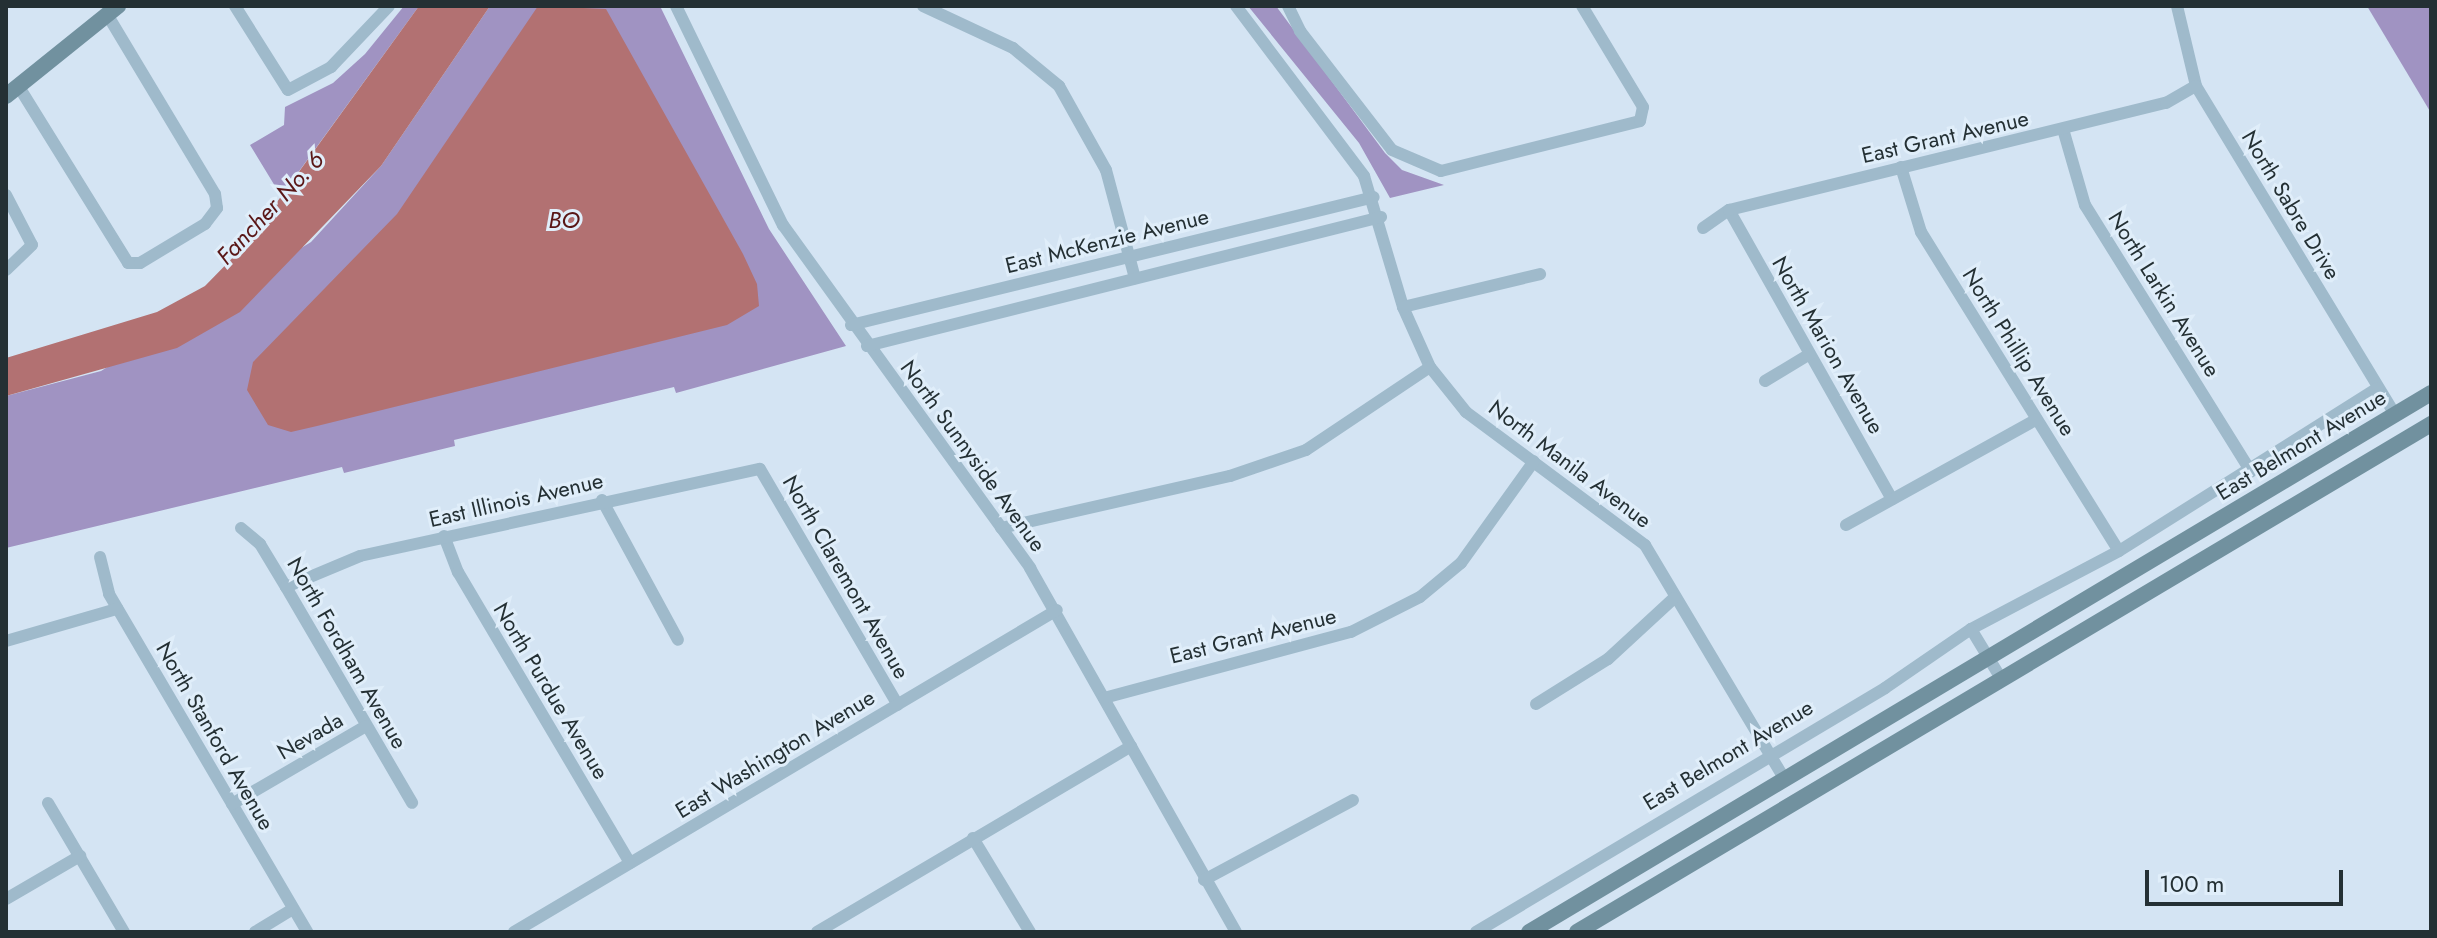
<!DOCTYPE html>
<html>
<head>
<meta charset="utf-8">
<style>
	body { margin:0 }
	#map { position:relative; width:2437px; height:938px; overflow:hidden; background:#d4e4f3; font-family:Jost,sans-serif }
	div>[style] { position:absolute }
	.green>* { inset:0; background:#a093c2 }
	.water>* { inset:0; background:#b27172 }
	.street>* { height:12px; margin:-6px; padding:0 6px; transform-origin:6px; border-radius:6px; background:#9fbacb }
	.secondary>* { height:16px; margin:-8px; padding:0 8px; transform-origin:8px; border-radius:8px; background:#71919f }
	span { translate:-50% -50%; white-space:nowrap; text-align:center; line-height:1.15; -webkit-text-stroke:6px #e0eefa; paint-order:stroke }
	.street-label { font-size:22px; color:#243034 }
	.water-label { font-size:24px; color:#591616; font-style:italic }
	.frame { position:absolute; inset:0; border:8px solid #243034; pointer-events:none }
	.scale { position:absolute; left:2145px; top:870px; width:198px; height:36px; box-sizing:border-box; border:4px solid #243034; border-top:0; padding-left:10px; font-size:24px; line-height:28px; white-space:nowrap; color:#243034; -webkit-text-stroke:6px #e0eefa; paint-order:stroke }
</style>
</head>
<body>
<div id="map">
	<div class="green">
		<div style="clip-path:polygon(404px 6px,419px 6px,281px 196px,250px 145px,284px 125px,285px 107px,333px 83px,365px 54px)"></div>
		<div style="clip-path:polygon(490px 6px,660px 6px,769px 229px,846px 346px,676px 393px,674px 387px,454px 440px,455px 446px,344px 473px,342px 467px,6px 548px,6px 396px,101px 371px,311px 242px,381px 166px)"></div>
		<div style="clip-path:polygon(1248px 6px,1276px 6px,1385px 153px,1402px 170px,1444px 185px,1390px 198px,1359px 143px)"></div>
		<div style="clip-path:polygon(2367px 6px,2431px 6px,2431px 113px)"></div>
	</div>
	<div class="water">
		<div style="clip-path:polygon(419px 6px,490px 6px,381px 166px,240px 312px,177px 348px,6px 396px,6px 358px,157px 312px,205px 286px,248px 242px)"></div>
		<div style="clip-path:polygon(538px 6px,606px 9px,743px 254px,757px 284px,759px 306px,727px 325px,317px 426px,291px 432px,268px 425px,247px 390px,253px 362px,397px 214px)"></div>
	</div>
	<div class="street">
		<div style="left:235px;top:6px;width:99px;rotate:57.8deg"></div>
		<div style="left:288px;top:90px;width:49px;rotate:-28.1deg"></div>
		<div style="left:331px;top:67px;width:84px;rotate:-46.4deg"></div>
		<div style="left:676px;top:6px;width:244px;rotate:64deg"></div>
		<div style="left:783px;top:225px;width:423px;rotate:54.2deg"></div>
		<div style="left:1030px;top:568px;width:418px;rotate:60.5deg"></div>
		<div style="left:923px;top:6px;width:99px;rotate:25deg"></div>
		<div style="left:1013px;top:48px;width:60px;rotate:39.6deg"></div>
		<div style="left:1059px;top:86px;width:96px;rotate:60.8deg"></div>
		<div style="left:1106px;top:170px;width:112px;rotate:75deg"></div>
		<div style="left:1236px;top:6px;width:213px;rotate:53deg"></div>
		<div style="left:1364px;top:176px;width:137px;rotate:73.4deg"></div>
		<div style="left:1403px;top:307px;width:66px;rotate:65.8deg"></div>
		<div style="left:1430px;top:367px;width:58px;rotate:51.3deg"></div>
		<div style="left:1466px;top:412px;width:223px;rotate:36.6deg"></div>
		<div style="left:1645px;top:545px;width:274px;rotate:59.2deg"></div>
		<div style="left:1288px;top:6px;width:28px;rotate:64deg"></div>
		<div style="left:1300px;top:31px;width:150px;rotate:52.3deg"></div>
		<div style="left:1392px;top:150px;width:53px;rotate:23.2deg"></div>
		<div style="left:1441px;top:171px;width:205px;rotate:-14.1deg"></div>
		<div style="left:1640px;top:121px;width:14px;rotate:-78deg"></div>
		<div style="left:1643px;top:107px;width:118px;rotate:-121.1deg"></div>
		<div style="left:2177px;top:6px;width:82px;rotate:76.6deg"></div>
		<div style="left:2196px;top:86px;width:384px;rotate:58.8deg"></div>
		<div style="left:19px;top:87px;width:207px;rotate:58.2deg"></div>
		<div style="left:128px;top:263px;width:12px"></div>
		<div style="left:140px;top:263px;width:76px;rotate:-31deg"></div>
		<div style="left:205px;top:224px;width:20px;rotate:-53deg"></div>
		<div style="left:217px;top:208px;width:14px;rotate:-98deg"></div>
		<div style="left:215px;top:194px;width:208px;rotate:-121deg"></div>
		<div style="left:2063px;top:129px;width:79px;rotate:73.9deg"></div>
		<div style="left:2085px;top:205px;width:314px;rotate:58.1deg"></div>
		<div style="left:1901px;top:167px;width:68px;rotate:72.9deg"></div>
		<div style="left:1921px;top:232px;width:375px;rotate:58.2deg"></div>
		<div style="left:6px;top:195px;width:56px;rotate:62.5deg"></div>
		<div style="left:32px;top:245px;width:36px;rotate:136deg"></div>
		<div style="left:1729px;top:210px;width:332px;rotate:60.6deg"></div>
		<div style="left:1703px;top:228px;width:32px;rotate:-35deg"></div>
		<div style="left:1729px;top:210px;width:450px;rotate:-13.8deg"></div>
		<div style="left:2166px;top:103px;width:34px;rotate:-30deg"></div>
		<div style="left:1403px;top:307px;width:141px;rotate:-13.5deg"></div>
		<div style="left:851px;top:325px;width:538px;rotate:-13.75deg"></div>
		<div style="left:867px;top:346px;width:530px;rotate:-14.09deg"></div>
		<div style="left:1765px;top:381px;width:52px;rotate:-31deg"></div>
		<div style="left:602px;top:500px;width:159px;rotate:61.5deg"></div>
		<div style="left:1846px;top:525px;width:218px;rotate:-29deg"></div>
		<div style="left:241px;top:528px;width:25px;rotate:40deg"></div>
		<div style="left:260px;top:544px;width:50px;rotate:58.8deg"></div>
		<div style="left:286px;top:587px;width:250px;rotate:59.7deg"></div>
		<div style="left:1001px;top:528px;width:235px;rotate:-12.8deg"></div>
		<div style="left:1230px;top:476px;width:80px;rotate:-18.9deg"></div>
		<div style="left:1306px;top:450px;width:149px;rotate:-33.8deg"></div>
		<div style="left:444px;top:536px;width:39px;rotate:69deg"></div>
		<div style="left:458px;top:572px;width:338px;rotate:59.4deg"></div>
		<div style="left:100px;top:557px;width:38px;rotate:76deg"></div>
		<div style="left:109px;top:594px;width:392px;rotate:59.6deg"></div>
		<div style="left:286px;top:587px;width:80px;rotate:-22.7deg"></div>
		<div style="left:360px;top:556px;width:409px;rotate:-12.3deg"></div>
		<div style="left:760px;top:469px;width:273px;rotate:59.7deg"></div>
		<div style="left:1971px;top:629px;width:167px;rotate:-27.8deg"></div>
		<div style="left:2119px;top:551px;width:306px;rotate:-32.2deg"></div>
		<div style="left:6px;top:641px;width:116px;rotate:-16.1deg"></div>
		<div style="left:1104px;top:698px;width:256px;rotate:-15deg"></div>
		<div style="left:1351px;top:632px;width:77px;rotate:-26.9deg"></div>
		<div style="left:1420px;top:597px;width:53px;rotate:-39.7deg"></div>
		<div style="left:1461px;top:563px;width:125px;rotate:-54.4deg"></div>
		<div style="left:1536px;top:704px;width:85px;rotate:-32deg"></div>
		<div style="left:1608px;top:659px;width:90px;rotate:-42.7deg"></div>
		<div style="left:48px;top:803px;width:150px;rotate:59.5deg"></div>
		<div style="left:232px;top:804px;width:155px;rotate:-30.2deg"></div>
		<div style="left:973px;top:838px;width:110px;rotate:58.8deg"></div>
		<div style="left:1204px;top:880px;width:169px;rotate:-28.2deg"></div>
		<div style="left:6px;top:899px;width:86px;rotate:-30.2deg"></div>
		<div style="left:255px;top:932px;width:44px;rotate:-31.2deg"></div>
		<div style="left:514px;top:932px;width:631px;rotate:-30.67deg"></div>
		<div style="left:817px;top:932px;width:365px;rotate:-30.6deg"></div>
		<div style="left:1476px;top:932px;width:476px;rotate:-30.8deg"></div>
		<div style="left:1885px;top:688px;width:104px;rotate:-34.5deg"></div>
		<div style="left:1971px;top:629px;width:60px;rotate:58.7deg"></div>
	</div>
	<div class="secondary">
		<div style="left:6px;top:96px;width:144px;rotate:-38.8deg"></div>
		<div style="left:1529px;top:932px;width:1051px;rotate:-30.86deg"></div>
		<div style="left:1577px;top:932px;width:994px;rotate:-30.75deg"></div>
	</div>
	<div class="street-label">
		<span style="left:1945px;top:137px;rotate:-13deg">East Grant Avenue</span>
		<span style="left:2291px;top:205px;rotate:59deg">North Sabre Drive</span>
		<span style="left:1107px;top:241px;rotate:-14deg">East McKenzie Avenue</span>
		<span style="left:2164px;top:294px;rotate:58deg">North Larkin Avenue</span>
		<span style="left:1828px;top:345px;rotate:60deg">North Marion Avenue</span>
		<span style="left:2019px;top:352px;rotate:58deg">North Phillip Avenue</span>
		<span style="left:2301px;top:445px;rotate:-31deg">East Belmont Avenue</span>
		<span style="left:973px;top:456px;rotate:54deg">North Sunnyside Avenue</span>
		<span style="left:1570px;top:464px;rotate:37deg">North Manila Avenue</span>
		<span style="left:516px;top:500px;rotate:-13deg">East Illinois Avenue</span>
		<span style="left:846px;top:577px;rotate:60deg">North Claremont Avenue</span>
		<span style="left:1253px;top:636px;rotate:-14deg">East Grant Avenue</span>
		<span style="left:347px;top:653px;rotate:60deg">North Fordham Avenue</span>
		<span style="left:551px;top:691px;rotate:59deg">North Purdue Avenue</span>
		<span style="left:215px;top:736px;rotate:60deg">North Stanford Avenue</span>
		<span style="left:310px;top:736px;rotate:-30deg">Nevada</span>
		<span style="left:775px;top:754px;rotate:-31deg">East Washington Avenue</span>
		<span style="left:1728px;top:755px;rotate:-31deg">East Belmont Avenue</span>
	</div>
	<div class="water-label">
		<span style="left:270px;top:208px;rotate:-47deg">Fancher No. 6</span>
		<span style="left:564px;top:220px">BO</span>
	</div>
	<div class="frame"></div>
	<div class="scale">100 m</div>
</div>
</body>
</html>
